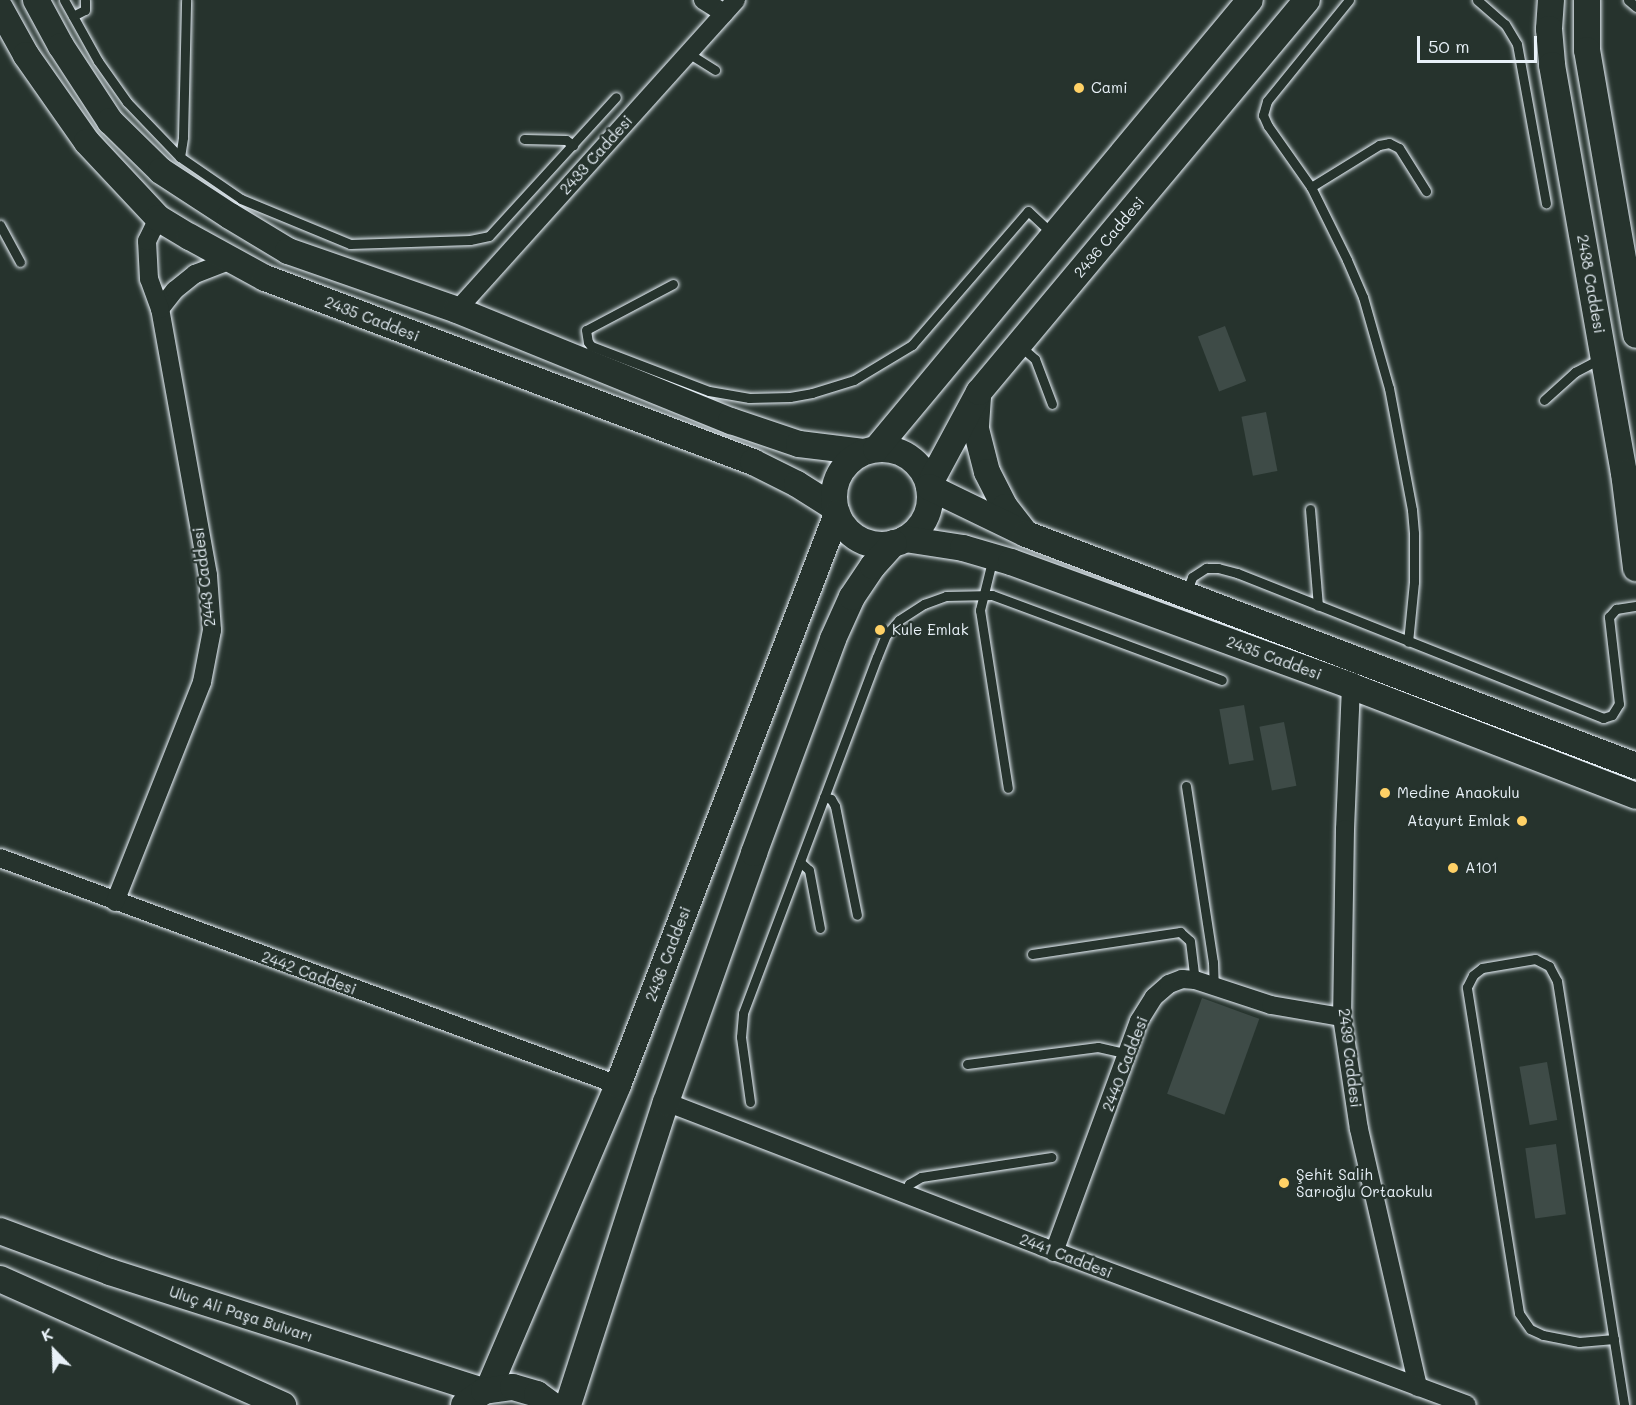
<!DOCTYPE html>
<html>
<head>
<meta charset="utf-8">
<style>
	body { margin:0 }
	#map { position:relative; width:1636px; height:1405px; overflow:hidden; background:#26332d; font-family:Mali,sans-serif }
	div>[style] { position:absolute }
	.green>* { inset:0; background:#3e4b47; transform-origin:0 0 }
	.roads { filter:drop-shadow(0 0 2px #e8f1f8) drop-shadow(0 0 2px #e8f1f8) }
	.lane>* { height:9px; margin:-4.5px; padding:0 4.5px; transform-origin:4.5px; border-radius:4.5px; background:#26332d }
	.street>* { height:18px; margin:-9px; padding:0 9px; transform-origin:9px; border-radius:9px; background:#26332d }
	.secondary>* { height:26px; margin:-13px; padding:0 13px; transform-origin:13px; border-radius:13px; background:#26332d }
	.secondary>.ring { margin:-13px; padding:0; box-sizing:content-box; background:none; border:26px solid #26332d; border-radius:50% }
	.dots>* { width:16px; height:16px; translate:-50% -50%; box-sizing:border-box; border:3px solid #26332d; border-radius:50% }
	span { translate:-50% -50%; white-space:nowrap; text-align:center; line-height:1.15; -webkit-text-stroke:4.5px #26332d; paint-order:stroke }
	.poi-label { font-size:15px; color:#e8f1f8 }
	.left { translate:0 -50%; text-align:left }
	.right { translate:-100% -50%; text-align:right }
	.street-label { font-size:15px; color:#e8f1f8 }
	.north { position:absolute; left:24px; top:1321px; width:60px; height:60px; -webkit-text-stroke:4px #26332d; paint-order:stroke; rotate:337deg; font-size:16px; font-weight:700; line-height:24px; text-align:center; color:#e8f1f8 }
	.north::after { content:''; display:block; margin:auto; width:21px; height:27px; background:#e8f1f8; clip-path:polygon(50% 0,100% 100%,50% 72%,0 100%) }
	.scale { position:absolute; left:1417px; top:36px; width:120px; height:27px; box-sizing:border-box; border:3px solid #e8f1f8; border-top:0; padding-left:8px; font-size:18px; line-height:21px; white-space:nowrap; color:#e8f1f8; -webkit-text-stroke:4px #26332d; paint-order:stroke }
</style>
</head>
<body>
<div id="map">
	<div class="green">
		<div style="left:1225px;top:326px;width:59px;height:29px;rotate:69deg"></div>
		<div style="left:1266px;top:412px;width:60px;height:25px;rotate:79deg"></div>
		<div style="left:1244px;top:705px;width:56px;height:25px;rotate:80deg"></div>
		<div style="left:1284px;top:722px;width:65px;height:25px;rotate:79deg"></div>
		<div style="left:1202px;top:998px;width:61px;height:102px;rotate:20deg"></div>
		<div style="left:1547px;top:1062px;width:59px;height:28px;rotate:80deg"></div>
		<div style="left:1556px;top:1144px;width:71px;height:31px;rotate:82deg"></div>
	</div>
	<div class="roads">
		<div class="lane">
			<div style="left:64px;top:0;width:70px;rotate:60.9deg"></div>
			<div style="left:98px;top:61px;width:50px;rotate:54.7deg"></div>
			<div style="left:127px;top:102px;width:76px;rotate:46.1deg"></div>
			<div style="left:180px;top:157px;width:74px;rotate:34.5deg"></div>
			<div style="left:241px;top:199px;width:118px;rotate:22.4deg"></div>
			<div style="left:350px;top:244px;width:120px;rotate:-1.9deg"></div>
			<div style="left:470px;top:240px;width:19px;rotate:-12deg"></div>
			<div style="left:489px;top:236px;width:188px;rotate:-47.6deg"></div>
			<div style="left:1349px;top:0;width:130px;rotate:129.1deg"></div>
			<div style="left:1267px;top:101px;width:15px;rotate:106deg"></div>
			<div style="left:1263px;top:115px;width:12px;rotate:66deg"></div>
			<div style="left:1268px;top:126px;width:75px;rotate:54.8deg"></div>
			<div style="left:1311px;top:187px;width:81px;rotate:63.7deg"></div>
			<div style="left:1347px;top:260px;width:40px;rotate:66.6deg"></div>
			<div style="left:1363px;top:297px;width:95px;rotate:74.1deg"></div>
			<div style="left:1389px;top:388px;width:124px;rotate:79.3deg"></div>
			<div style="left:1412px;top:510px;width:24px;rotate:85deg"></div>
			<div style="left:1414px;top:534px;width:48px;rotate:90deg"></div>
			<div style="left:1414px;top:582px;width:60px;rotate:95.7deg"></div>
			<div style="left:1477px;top:0;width:37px;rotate:41deg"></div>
			<div style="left:1505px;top:24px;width:23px;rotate:59deg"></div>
			<div style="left:1517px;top:44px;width:162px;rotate:79.7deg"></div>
			<div style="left:1628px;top:0;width:11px;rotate:41deg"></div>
			<div style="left:73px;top:16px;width:13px;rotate:-27deg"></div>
			<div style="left:85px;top:10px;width:10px;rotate:-90deg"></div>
			<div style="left:688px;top:53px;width:32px;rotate:32deg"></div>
			<div style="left:524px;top:139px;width:42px;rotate:1.4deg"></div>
			<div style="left:566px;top:140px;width:9px;rotate:36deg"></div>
			<div style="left:180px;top:157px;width:20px;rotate:-81deg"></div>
			<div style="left:183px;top:137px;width:137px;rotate:-88.7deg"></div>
			<div style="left:1311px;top:187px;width:80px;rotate:-31.7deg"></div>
			<div style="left:1379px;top:145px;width:10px;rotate:-11deg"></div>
			<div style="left:1389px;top:143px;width:11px;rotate:27deg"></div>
			<div style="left:1399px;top:148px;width:51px;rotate:57.9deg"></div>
			<div style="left:0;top:225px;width:42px;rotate:61.6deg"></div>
			<div style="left:673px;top:284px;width:98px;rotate:152.1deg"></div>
			<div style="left:586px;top:330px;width:12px;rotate:81deg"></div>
			<div style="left:588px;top:342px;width:5px;rotate:53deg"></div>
			<div style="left:591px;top:346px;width:126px;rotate:20.9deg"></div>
			<div style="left:709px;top:391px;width:41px;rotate:9.9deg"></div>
			<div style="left:749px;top:398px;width:41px;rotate:-1.4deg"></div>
			<div style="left:790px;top:397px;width:22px;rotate:-10deg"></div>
			<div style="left:812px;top:393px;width:44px;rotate:-17.2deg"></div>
			<div style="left:854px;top:380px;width:68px;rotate:-31.1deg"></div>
			<div style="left:912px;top:345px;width:177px;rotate:-49.1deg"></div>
			<div style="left:1028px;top:211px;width:33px;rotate:43deg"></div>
			<div style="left:1020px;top:346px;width:20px;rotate:41deg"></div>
			<div style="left:1035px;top:359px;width:48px;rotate:69.3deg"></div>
			<div style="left:1544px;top:400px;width:42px;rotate:-42.1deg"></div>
			<div style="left:1575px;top:372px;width:30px;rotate:-28deg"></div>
			<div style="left:1310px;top:509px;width:97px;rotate:85.3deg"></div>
			<div style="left:993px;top:557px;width:55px;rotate:103.8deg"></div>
			<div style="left:980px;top:610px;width:180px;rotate:81.1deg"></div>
			<div style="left:1186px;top:593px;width:17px;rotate:-69deg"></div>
			<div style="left:1192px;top:577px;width:17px;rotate:-33deg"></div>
			<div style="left:1206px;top:568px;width:12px"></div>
			<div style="left:1218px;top:568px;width:20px;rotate:15deg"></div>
			<div style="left:1237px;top:573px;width:394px;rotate:21.6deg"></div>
			<div style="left:1603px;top:718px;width:9px;rotate:-18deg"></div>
			<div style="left:1612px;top:715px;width:13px;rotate:-58deg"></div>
			<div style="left:1619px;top:704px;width:88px;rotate:-96.6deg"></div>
			<div style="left:1609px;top:617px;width:11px;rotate:-49deg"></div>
			<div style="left:1616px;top:609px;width:20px;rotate:-9deg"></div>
			<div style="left:1186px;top:786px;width:178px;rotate:81.3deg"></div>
			<div style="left:1213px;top:962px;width:24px;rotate:88deg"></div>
			<div style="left:824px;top:797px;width:7px;rotate:16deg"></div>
			<div style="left:831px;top:799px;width:8px;rotate:60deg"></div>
			<div style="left:835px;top:806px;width:111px;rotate:78.6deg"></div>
			<div style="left:800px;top:862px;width:12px;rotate:42deg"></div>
			<div style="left:809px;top:870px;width:59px;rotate:79.3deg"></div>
			<div style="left:1032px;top:954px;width:150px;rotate:-8.5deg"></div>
			<div style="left:1180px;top:932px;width:13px;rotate:42deg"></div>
			<div style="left:1190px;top:941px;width:39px;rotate:83deg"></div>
			<div style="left:967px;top:1064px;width:132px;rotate:-7.4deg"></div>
			<div style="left:1098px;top:1047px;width:31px;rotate:13deg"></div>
			<div style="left:750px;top:1102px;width:66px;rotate:-97.9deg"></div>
			<div style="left:741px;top:1037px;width:24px;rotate:-85deg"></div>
			<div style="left:743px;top:1013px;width:380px;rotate:-69.4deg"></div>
			<div style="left:877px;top:657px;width:24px;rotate:-68deg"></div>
			<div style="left:886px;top:635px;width:20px;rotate:-49deg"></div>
			<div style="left:899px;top:620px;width:30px;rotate:-33deg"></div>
			<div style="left:924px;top:604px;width:23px;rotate:-20deg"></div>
			<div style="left:946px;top:596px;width:46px;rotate:-1.2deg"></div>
			<div style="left:992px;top:595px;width:245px;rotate:20.3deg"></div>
			<div style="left:903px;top:1194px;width:12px;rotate:-59deg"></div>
			<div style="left:909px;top:1184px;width:14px;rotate:-30deg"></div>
			<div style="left:921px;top:1177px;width:132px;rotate:-8.7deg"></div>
			<div style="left:1614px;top:1339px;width:35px;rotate:175deg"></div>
			<div style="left:1579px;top:1342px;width:37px;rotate:-169deg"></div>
			<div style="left:1543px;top:1335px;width:14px;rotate:-155deg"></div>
			<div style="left:1530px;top:1329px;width:19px;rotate:-125deg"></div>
			<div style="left:1519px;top:1313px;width:330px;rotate:-99.1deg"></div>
			<div style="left:1467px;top:987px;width:13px;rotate:-63deg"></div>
			<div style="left:1473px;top:975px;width:11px;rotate:-38deg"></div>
			<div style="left:1482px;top:968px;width:54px;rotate:-9.6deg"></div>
			<div style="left:1535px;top:959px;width:16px;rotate:27deg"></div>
			<div style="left:1549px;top:966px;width:17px;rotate:62deg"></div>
			<div style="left:1557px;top:981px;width:429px;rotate:81deg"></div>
		</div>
		<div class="street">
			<div style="left:703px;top:0;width:25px;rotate:32deg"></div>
			<div style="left:160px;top:309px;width:24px;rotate:-52deg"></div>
			<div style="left:175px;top:290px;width:26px;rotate:-39deg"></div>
			<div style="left:195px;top:274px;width:40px;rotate:-21deg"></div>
			<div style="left:457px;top:310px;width:417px;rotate:-48deg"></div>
			<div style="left:1351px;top:686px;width:143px;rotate:92.4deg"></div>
			<div style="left:1345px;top:829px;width:188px;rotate:90.9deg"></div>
			<div style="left:1342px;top:1017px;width:113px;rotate:81.4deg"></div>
			<div style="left:1359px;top:1129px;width:265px;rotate:77.1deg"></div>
			<div style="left:0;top:858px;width:658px;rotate:20.17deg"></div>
			<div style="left:115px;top:902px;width:237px;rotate:-68.4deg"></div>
			<div style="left:202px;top:682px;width:53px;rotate:-79.1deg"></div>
			<div style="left:212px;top:630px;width:55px;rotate:-94.2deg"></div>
			<div style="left:208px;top:575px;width:270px;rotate:-100.2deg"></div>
			<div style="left:160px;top:309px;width:32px;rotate:-110deg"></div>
			<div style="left:149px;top:279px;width:38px;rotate:-93deg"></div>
			<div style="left:147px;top:241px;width:25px;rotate:-64deg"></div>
			<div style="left:666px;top:1102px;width:404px;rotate:21deg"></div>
			<div style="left:1043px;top:1247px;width:452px;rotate:20.4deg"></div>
			<div style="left:1054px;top:1252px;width:246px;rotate:-69.8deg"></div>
			<div style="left:1139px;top:1021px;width:28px;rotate:-58deg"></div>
			<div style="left:1154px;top:997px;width:20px;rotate:-41deg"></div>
			<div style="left:1169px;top:984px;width:14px;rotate:-21deg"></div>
			<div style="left:1182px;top:979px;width:13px;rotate:4deg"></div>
			<div style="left:1195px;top:980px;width:80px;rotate:18.2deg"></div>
			<div style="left:1271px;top:1005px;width:72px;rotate:9.6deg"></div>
		</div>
		<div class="secondary">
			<div style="left:36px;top:0;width:52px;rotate:61.5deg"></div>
			<div style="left:61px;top:46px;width:90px;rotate:56.8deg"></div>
			<div style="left:110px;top:121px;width:71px;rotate:44.4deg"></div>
			<div style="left:161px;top:171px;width:82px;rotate:33.1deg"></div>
			<div style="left:230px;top:216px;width:68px;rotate:31.1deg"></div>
			<div style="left:288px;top:251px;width:179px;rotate:19.2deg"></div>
			<div style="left:457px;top:310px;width:296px;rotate:22.1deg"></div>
			<div style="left:731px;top:421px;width:72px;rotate:18.7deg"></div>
			<div style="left:799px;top:444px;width:65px;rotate:7deg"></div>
			<div style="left:1551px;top:0;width:29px;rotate:94deg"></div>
			<div style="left:1549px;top:29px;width:36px;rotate:85deg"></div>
			<div style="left:1552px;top:65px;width:414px;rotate:80deg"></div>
			<div style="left:1624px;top:473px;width:96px;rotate:82.8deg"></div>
			<div style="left:1587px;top:0;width:50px;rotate:90deg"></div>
			<div style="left:1587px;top:50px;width:289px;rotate:80.2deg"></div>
			<div style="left:0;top:8px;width:54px;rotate:61deg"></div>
			<div style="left:26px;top:55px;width:106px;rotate:55deg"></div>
			<div style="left:87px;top:142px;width:104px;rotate:46.9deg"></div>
			<div style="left:158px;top:218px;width:37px;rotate:31deg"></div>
			<div style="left:190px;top:237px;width:85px;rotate:28.7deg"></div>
			<div style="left:265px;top:278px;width:522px;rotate:20.66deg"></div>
			<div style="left:753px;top:462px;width:49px;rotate:26.6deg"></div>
			<div style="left:797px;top:484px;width:45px;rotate:32.3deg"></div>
			<div style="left:978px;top:397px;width:32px;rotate:94deg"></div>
			<div style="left:976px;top:429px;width:44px;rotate:75.7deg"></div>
			<div style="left:987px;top:472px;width:39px;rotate:63deg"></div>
			<div style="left:1005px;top:507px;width:31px;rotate:52deg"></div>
			<div class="ring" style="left:834px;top:449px;width:70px;height:70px"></div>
			<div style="left:876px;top:449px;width:584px;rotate:-50.21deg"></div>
			<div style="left:929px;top:485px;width:106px;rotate:-61.7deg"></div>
			<div style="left:979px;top:392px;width:511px;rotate:-50.08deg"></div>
			<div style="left:929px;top:487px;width:108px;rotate:25.9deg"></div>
			<div style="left:1026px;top:534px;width:653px;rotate:20.82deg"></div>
			<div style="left:905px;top:539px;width:59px;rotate:8.8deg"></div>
			<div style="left:963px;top:548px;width:50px;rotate:16.3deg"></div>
			<div style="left:1011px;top:562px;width:362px;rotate:20deg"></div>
			<div style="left:1351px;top:686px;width:305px;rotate:21.1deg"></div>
			<div style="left:0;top:1231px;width:117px;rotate:20.4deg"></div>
			<div style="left:110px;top:1272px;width:392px;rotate:17.7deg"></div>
			<div style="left:0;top:1279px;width:310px;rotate:24deg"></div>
			<div style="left:488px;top:1390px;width:332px;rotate:-66.9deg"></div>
			<div style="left:618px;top:1085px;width:612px;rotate:-69.02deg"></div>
			<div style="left:464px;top:1405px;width:24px;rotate:-35deg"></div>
			<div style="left:484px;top:1391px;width:29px;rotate:-8deg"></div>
			<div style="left:513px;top:1387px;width:25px;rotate:16deg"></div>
			<div style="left:537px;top:1394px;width:19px;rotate:36deg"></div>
			<div style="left:568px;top:1405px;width:318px;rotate:-72.1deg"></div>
			<div style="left:666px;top:1102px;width:264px;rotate:-70.5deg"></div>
			<div style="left:754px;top:853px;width:228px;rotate:-69.7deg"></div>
			<div style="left:833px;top:639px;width:46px;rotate:-65.7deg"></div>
			<div style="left:852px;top:597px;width:37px;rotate:-56deg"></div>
			<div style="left:873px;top:566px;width:31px;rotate:-48deg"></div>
		</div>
	</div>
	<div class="dots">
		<div style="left:1079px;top:88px;background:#ffd166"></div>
		<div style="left:880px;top:630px;background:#ffd166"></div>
		<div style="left:1385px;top:793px;background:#ffd166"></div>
		<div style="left:1522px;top:821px;background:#ffd166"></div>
		<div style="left:1453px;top:868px;background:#ffd166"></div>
		<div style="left:1284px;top:1183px;background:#ffd166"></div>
	</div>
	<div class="poi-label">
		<span class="left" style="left:1091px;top:88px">Cami</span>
		<span class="left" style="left:892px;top:630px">Kule Emlak</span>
		<span class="left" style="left:1397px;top:793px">Medine Anaokulu</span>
		<span class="right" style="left:1510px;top:821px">Atayurt Emlak</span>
		<span class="left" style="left:1465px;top:868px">A101</span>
		<span class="left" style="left:1296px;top:1183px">Şehit Salih<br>Sarıoğlu Ortaokulu</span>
	</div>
	<div class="street-label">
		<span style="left:596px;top:155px;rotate:-48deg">2433 Caddesi</span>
		<span style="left:1109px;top:237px;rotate:-50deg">2436 Caddesi</span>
		<span style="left:1591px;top:284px;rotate:80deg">2438 Caddesi</span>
		<span style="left:372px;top:319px;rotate:21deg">2435 Caddesi</span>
		<span style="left:204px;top:577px;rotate:-97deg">2443 Caddesi</span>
		<span style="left:1274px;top:658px;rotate:20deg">2435 Caddesi</span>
		<span style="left:668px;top:954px;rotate:-69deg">2436 Caddesi</span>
		<span style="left:309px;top:973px;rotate:20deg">2442 Caddesi</span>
		<span style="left:1350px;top:1058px;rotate:83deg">2439 Caddesi</span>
		<span style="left:1125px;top:1064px;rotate:-69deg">2440 Caddesi</span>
		<span style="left:1066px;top:1256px;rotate:21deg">2441 Caddesi</span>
		<span style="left:241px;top:1314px;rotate:18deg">Uluç Ali Paşa Bulvarı</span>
	</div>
	<div class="north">K</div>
	<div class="scale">50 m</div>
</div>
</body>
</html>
